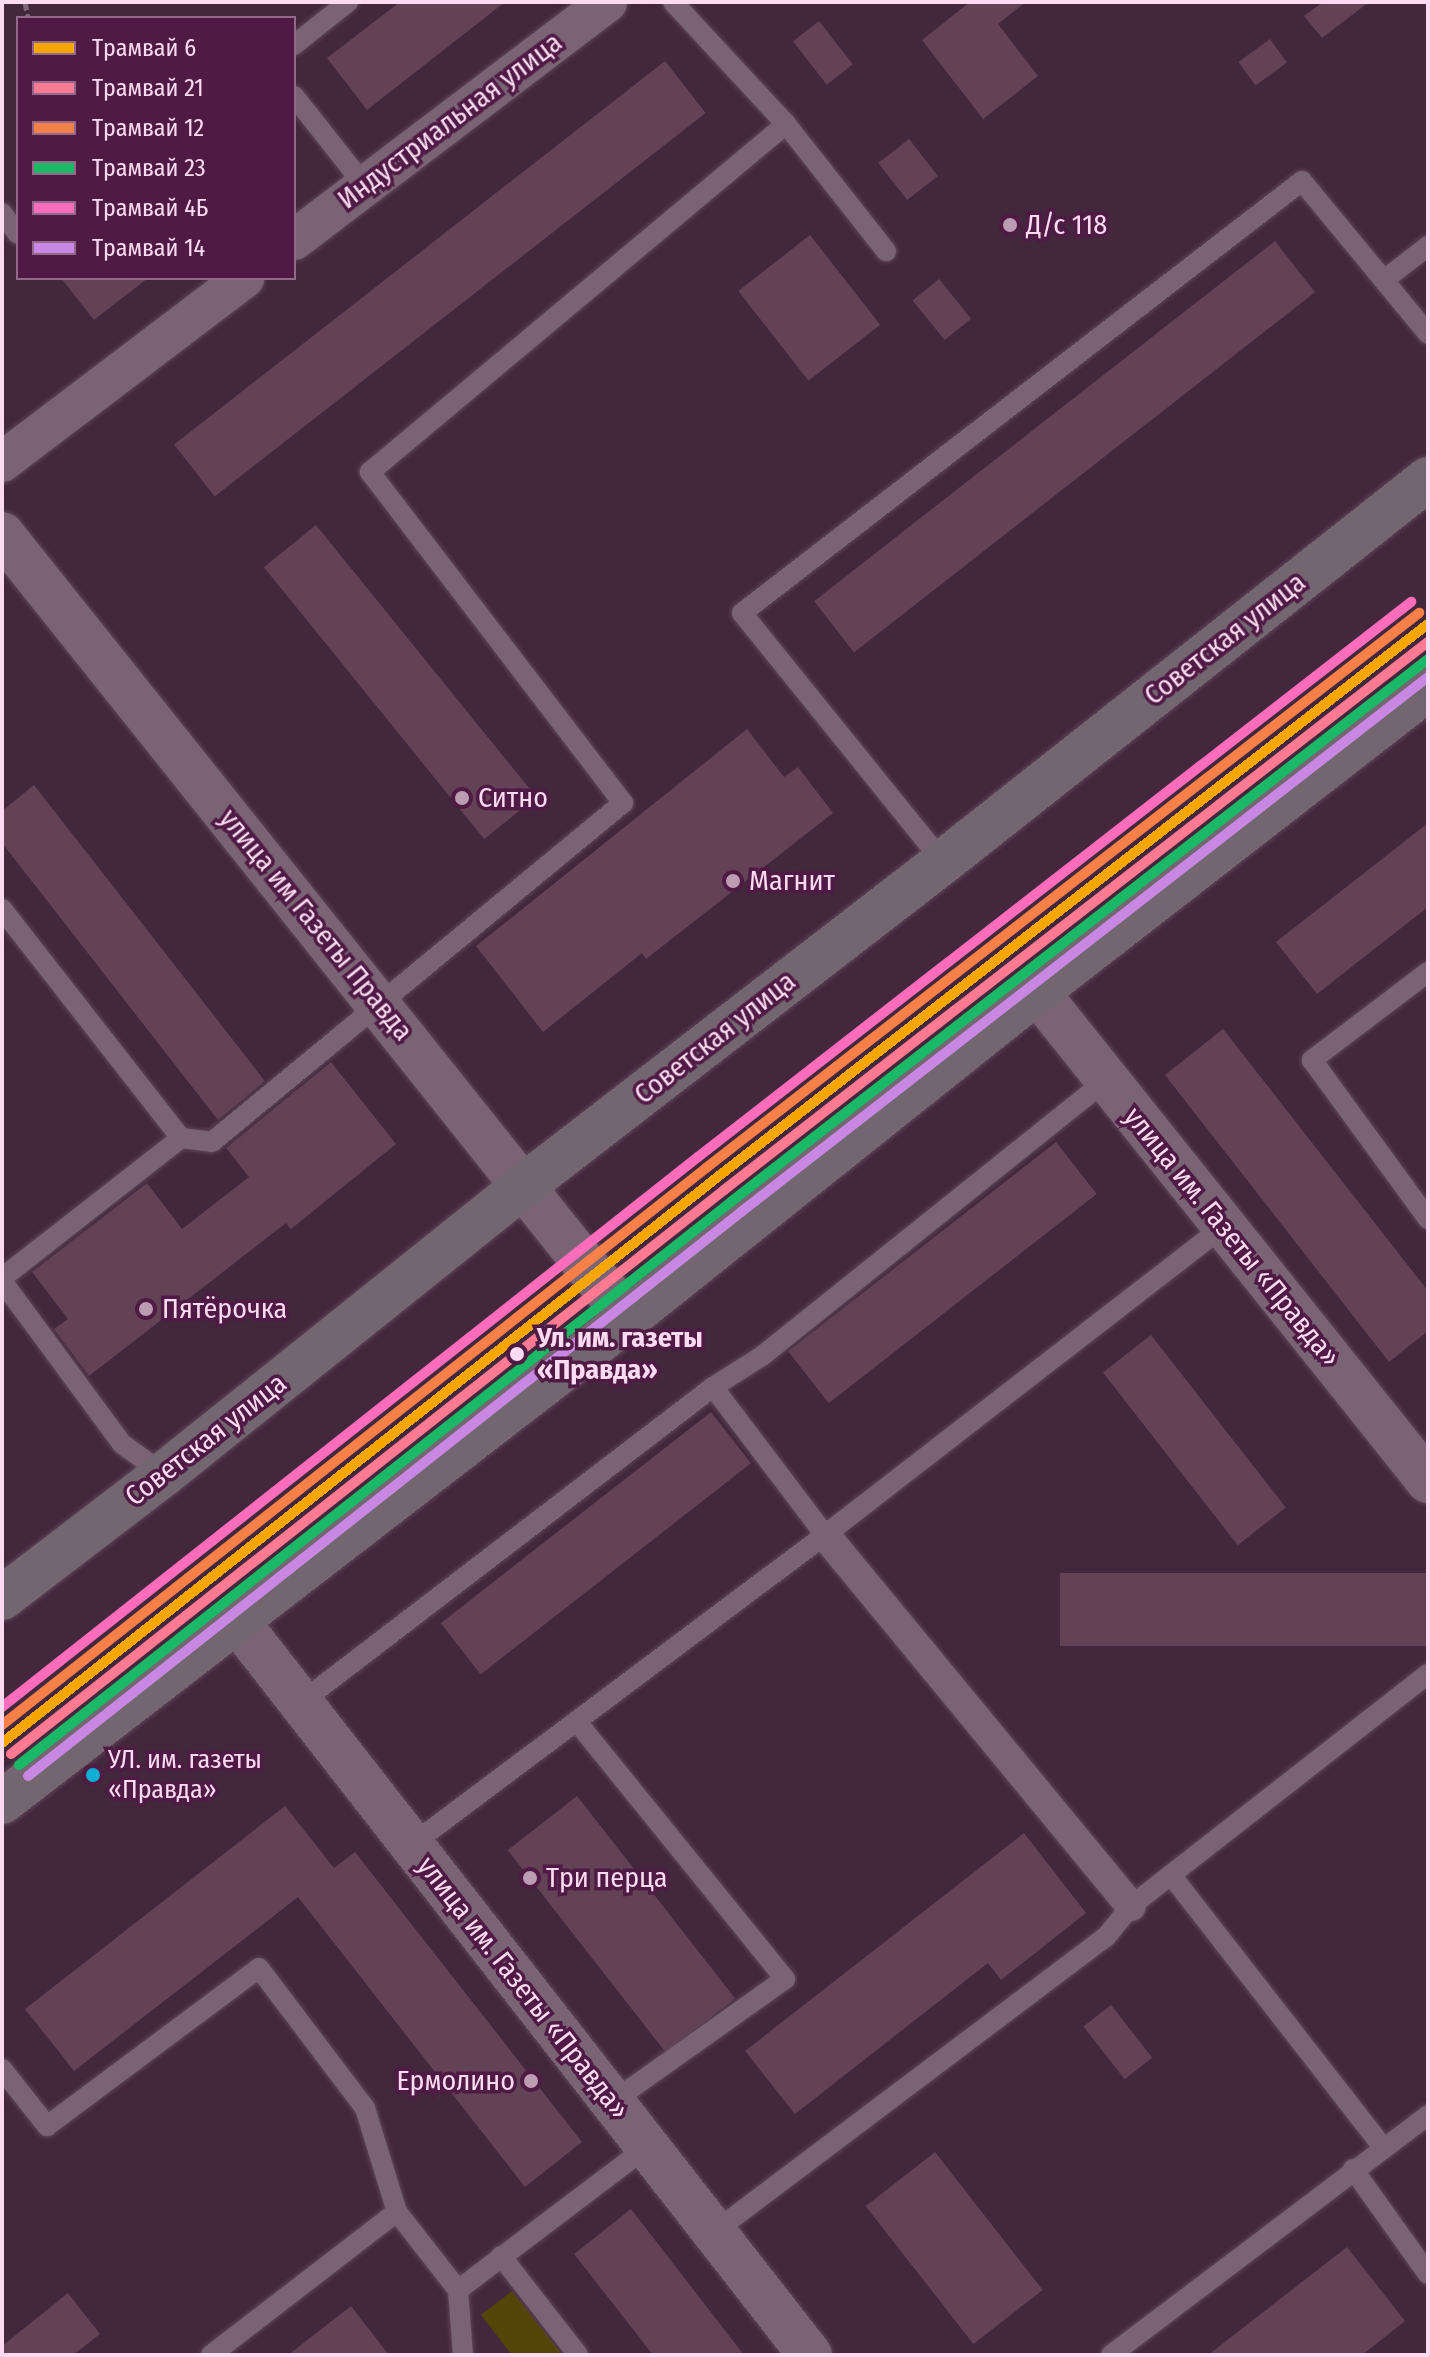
<!DOCTYPE html>
<html>
<head>
<meta charset="utf-8">
<style>
	body { margin:0 }
	#map { position:relative; width:1430px; height:2357px; overflow:hidden; background:#43273d; font-family:"Fira Sans Condensed",sans-serif }
	div>[style] { position:absolute }
	.green>* { inset:0; background:#544508 }
	.building>* { inset:0; background:#634255; transform-origin:0 0 }
	.path>* { height:5px; margin-top:-2.5px; transform-origin:0; background:repeating-linear-gradient(90deg,#7c6878 0 8px,transparent 0 12px) }
	.roads { filter:drop-shadow(0 0 2px #5e4558) drop-shadow(0 0 2px #5e4558) }
	.service>* { height:20px; margin:-10px; padding:0 10px; transform-origin:10px; border-radius:10px; background:#7a6374 }
	.pedestrian>* { height:30px; margin:-15px; padding:0 15px; transform-origin:15px; border-radius:15px; background:#7a6374 }
	.minor>* { height:40px; margin:-20px; padding:0 20px; transform-origin:20px; border-radius:20px; background:#7a6374 }
	.tertiary>* { height:44px; margin:-22px; padding:0 22px; transform-origin:22px; border-radius:22px; background:#7a6374 }
	.primary>* { height:44px; margin:-22px; padding:0 22px; transform-origin:22px; border-radius:22px; background:#736671 }
	.tram-1>* { height:10px; margin:-5px; padding:0 5px; transform-origin:5px; border-radius:5px; background:#f7a600 }
	.tram-2>* { height:10px; margin:-5px; padding:0 5px; transform-origin:5px; border-radius:5px; background:#fe7a93 }
	.tram-3>* { height:10px; margin:-5px; padding:0 5px; transform-origin:5px; border-radius:5px; background:#f78048 }
	.tram-4>* { height:10px; margin:-5px; padding:0 5px; transform-origin:5px; border-radius:5px; background:#1ab867 }
	.tram-5>* { height:10px; margin:-5px; padding:0 5px; transform-origin:5px; border-radius:5px; background:#fb6dba }
	.tram-6>* { height:10px; margin:-5px; padding:0 5px; transform-origin:5px; border-radius:5px; background:#c787e3 }
	.dots>* { width:22px; height:22px; translate:-50% -50%; box-sizing:border-box; border:4px solid #4f1b44; border-radius:50% }
	span { translate:-50% -50%; white-space:nowrap; text-align:center; line-height:1.15; -webkit-text-stroke:7px #4f1b44; paint-order:stroke }
	.bus-label { font-size:26px; color:#fcdbf2 }
	.left { translate:0 -50%; text-align:left }
	.street-label { font-size:28px; color:#fcdbf2 }
	.poi-label { font-size:28px; color:#fcdbf2 }
	.right { translate:-100% -50%; text-align:right }
	.stop-label { font-size:28px; color:#fcdbf2; font-weight:700 }
	.frame { position:absolute; inset:0; border:4px solid #fcdbf2; pointer-events:none }
	.legend { position:absolute; left:16px; top:16px; width:280px; height:264px; box-sizing:border-box; background:#4f1b44; border:2px solid #94688a; margin:0; padding:10px 14px; list-style:none; font-size:24px; color:#fcdbf2 }
	.legend li { display:flex; align-items:center; gap:16px; height:40px }
	.legend b { width:40px; border:2px solid #94688a }
</style>
</head>
<body>
<div id="map">
	<div class="green">
		<div style="clip-path:polygon(512px 2291px,563px 2355px,512px 2355px,481px 2315px)"></div>
	</div>
	<div class="building">
		<div style="clip-path:polygon(400px 2px,505px 2px,367px 110px,327px 58px)"></div>
		<div style="clip-path:polygon(970px 2px,1026px 2px,998px 24px,1038px 76px,983px 119px,922px 40px)"></div>
		<div style="clip-path:polygon(1323px 2px,1369px 2px,1322px 38px,1304px 16px)"></div>
		<div style="left:819px;top:21px;width:55px;height:33px;rotate:52deg"></div>
		<div style="left:1270px;top:39px;width:29px;height:39px;rotate:54deg"></div>
		<div style="left:665px;top:61px;width:66px;height:623px;rotate:52deg"></div>
		<div style="left:909px;top:139px;width:47px;height:39px;rotate:52deg"></div>
		<div style="left:810px;top:235px;width:114px;height:91px;rotate:52deg"></div>
		<div style="left:1275px;top:241px;width:65px;height:585px;rotate:52deg"></div>
		<div style="clip-path:polygon(61px 278px,148px 278px,94px 320px)"></div>
		<div style="left:939px;top:279px;width:51px;height:34px;rotate:51deg"></div>
		<div style="left:316px;top:525px;width:350px;height:67px;rotate:51deg"></div>
		<div style="clip-path:polygon(747px 729px,784px 777px,798px 767px,833px 813px,646px 959px,642px 953px,543px 1032px,476px 946px)"></div>
		<div style="clip-path:polygon(34px 785px,265px 1081px,218px 1120px,2px 843px,2px 811px)"></div>
		<div style="clip-path:polygon(1428px 823px,1428px 907px,1317px 994px,1276px 942px)"></div>
		<div style="clip-path:polygon(1223px 1029px,1428px 1291px,1428px 1331px,1389px 1362px,1165px 1075px)"></div>
		<div style="clip-path:polygon(331px 1062px,396px 1144px,291px 1229px,286px 1223px,89px 1376px,54px 1329px,68px 1319px,32px 1272px,147px 1183px,182px 1229px,249px 1177px,226px 1148px)"></div>
		<div style="left:1056px;top:1142px;width:66px;height:340px;rotate:52deg"></div>
		<div style="left:1151px;top:1335px;width:219px;height:61px;rotate:52deg"></div>
		<div style="left:711px;top:1412px;width:65px;height:343px;rotate:52deg"></div>
		<div style="left:1428px;top:1573px;width:73px;height:368px;rotate:90deg"></div>
		<div style="left:577px;top:1796px;width:257px;height:88px;rotate:52deg"></div>
		<div style="clip-path:polygon(285px 1806px,334px 1868px,355px 1852px,582px 2142px,525px 2187px,298px 1897px,74px 2071px,25px 2009px)"></div>
		<div style="clip-path:polygon(1024px 1833px,1086px 1913px,1001px 1980px,988px 1963px,795px 2114px,745px 2051px)"></div>
		<div style="left:1111px;top:2005px;width:67px;height:35px;rotate:52deg"></div>
		<div style="left:935px;top:2152px;width:175px;height:88px;rotate:52deg"></div>
		<div style="clip-path:polygon(631px 2209px,744px 2355px,653px 2355px,574px 2254px)"></div>
		<div style="clip-path:polygon(1347px 2247px,1405px 2321px,1362px 2355px,1208px 2355px)"></div>
		<div style="clip-path:polygon(68px 2293px,100px 2334px,73px 2355px,2px 2355px,2px 2346px)"></div>
		<div style="clip-path:polygon(351px 2306px,389px 2355px,288px 2355px)"></div>
	</div>
	<div class="path">
		<div style="left:25px;top:2px;width:16px;rotate:79deg"></div>
	</div>
	<div class="roads">
		<div class="service">
			<div style="left:673px;top:2px;width:166px;rotate:47.2deg"></div>
			<div style="left:786px;top:124px;width:162px;rotate:51.8deg"></div>
			<div style="left:294px;top:45px;width:69px;rotate:-38.5deg"></div>
			<div style="left:294px;top:96px;width:115px;rotate:51.7deg"></div>
			<div style="left:2px;top:213px;width:26px;rotate:53deg"></div>
			<div style="left:1384px;top:280px;width:56px;rotate:-37.7deg"></div>
			<div style="left:943px;top:862px;width:320px;rotate:-128.9deg"></div>
			<div style="left:742px;top:613px;width:707px;rotate:-37.65deg"></div>
			<div style="left:1302px;top:181px;width:198px;rotate:50.5deg"></div>
			<div style="left:2px;top:909px;width:291px;rotate:52deg"></div>
			<div style="left:1428px;top:972px;width:146px;rotate:142.8deg"></div>
			<div style="left:1312px;top:1060px;width:197px;rotate:53.9deg"></div>
			<div style="left:2px;top:1278px;width:227px;rotate:-38deg"></div>
			<div style="left:181px;top:1138px;width:31px;rotate:7deg"></div>
			<div style="left:212px;top:1142px;width:533px;rotate:-39.52deg"></div>
			<div style="left:623px;top:803px;width:417px;rotate:-127.4deg"></div>
			<div style="left:370px;top:472px;width:542px;rotate:-39.91deg"></div>
			<div style="left:2px;top:1281px;width:202px;rotate:53.6deg"></div>
			<div style="left:122px;top:1444px;width:52px;rotate:35.5deg"></div>
			<div style="left:713px;top:1387px;width:186px;rotate:52.9deg"></div>
			<div style="left:300px;top:1703px;width:520px;rotate:-37.42deg"></div>
			<div style="left:713px;top:1387px;width:58px;rotate:-32.3deg"></div>
			<div style="left:762px;top:1356px;width:441px;rotate:-38.7deg"></div>
			<div style="left:577px;top:1722px;width:331px;rotate:51deg"></div>
			<div style="left:785px;top:1979px;width:212px;rotate:144.6deg"></div>
			<div style="left:411px;top:1845px;width:517px;rotate:-36.83deg"></div>
			<div style="left:825px;top:1535px;width:503px;rotate:-37.74deg"></div>
			<div style="left:1171px;top:1875px;width:345px;rotate:52.1deg"></div>
			<div style="left:2px;top:2069px;width:73px;rotate:51.7deg"></div>
			<div style="left:47px;top:2126px;width:264px;rotate:-36.7deg"></div>
			<div style="left:259px;top:1968px;width:176px;rotate:52.9deg"></div>
			<div style="left:365px;top:2108px;width:109px;rotate:72.9deg"></div>
			<div style="left:1353px;top:2169px;width:129px;rotate:54.5deg"></div>
			<div style="left:714px;top:2232px;width:491px;rotate:-37deg"></div>
			<div style="left:1106px;top:1937px;width:40px;rotate:-51deg"></div>
			<div style="left:1131px;top:1906px;width:377px;rotate:-38deg"></div>
			<div style="left:501px;top:2256px;width:125px;rotate:52.1deg"></div>
			<div style="left:458px;top:2290px;width:237px;rotate:-37.1deg"></div>
			<div style="left:211px;top:2355px;width:235px;rotate:-37.6deg"></div>
			<div style="left:397px;top:2212px;width:99px;rotate:52deg"></div>
			<div style="left:458px;top:2290px;width:65px;rotate:85.6deg"></div>
			<div style="left:1111px;top:2355px;width:398px;rotate:-37.1deg"></div>
		</div>
		<div class="pedestrian">
			<div style="left:825px;top:1535px;width:481px;rotate:50.5deg"></div>
		</div>
		<div class="minor">
			<div style="left:294px;top:240px;width:393px;rotate:-37.2deg"></div>
			<div style="left:2px;top:462px;width:304px;rotate:-37.2deg"></div>
		</div>
		<div class="tertiary">
			<div style="left:2px;top:534px;width:1003px;rotate:51.39deg"></div>
			<div style="left:1037px;top:992px;width:626px;rotate:51.35deg"></div>
			<div style="left:237px;top:1621px;width:931px;rotate:52.02deg"></div>
		</div>
		<div class="primary">
			<div style="left:2px;top:1598px;width:204px;rotate:-37.4deg"></div>
			<div style="left:164px;top:1474px;width:459px;rotate:-38.7deg"></div>
			<div style="left:522px;top:1187px;width:532px;rotate:-37.67deg"></div>
			<div style="left:943px;top:862px;width:618px;rotate:-38.3deg"></div>
			<div style="left:2px;top:1802px;width:739px;rotate:-37.63deg"></div>
			<div style="left:587px;top:1351px;width:576px;rotate:-38.58deg"></div>
			<div style="left:1037px;top:992px;width:495px;rotate:-37.8deg"></div>
		</div>
	</div>
	<div class="tram-1">
		<div style="left:2px;top:1743px;width:909px;rotate:-38.34deg"></div>
		<div style="left:715px;top:1179px;width:904px;rotate:-37.9deg"></div>
	</div>
	<div class="tram-2">
		<div style="left:11px;top:1754px;width:909px;rotate:-38.34deg"></div>
		<div style="left:724px;top:1190px;width:892px;rotate:-37.9deg"></div>
	</div>
	<div class="tram-3">
		<div style="left:2px;top:1725px;width:898px;rotate:-38.35deg"></div>
		<div style="left:706px;top:1168px;width:904px;rotate:-37.9deg"></div>
	</div>
	<div class="tram-4">
		<div style="left:19px;top:1765px;width:909px;rotate:-38.34deg"></div>
		<div style="left:732px;top:1201px;width:882px;rotate:-37.91deg"></div>
	</div>
	<div class="tram-5">
		<div style="left:2px;top:1707px;width:887px;rotate:-38.32deg"></div>
		<div style="left:698px;top:1157px;width:904px;rotate:-37.9deg"></div>
	</div>
	<div class="tram-6">
		<div style="left:28px;top:1776px;width:909px;rotate:-38.34deg"></div>
		<div style="left:741px;top:1212px;width:871px;rotate:-37.91deg"></div>
	</div>
	<div class="dots">
		<div style="left:1010px;top:225px;background:#bb9cb3"></div>
		<div style="left:462px;top:798px;background:#bb9cb3"></div>
		<div style="left:733px;top:881px;background:#bb9cb3"></div>
		<div style="left:146px;top:1309px;background:#bb9cb3"></div>
		<div style="left:517px;top:1354px;background:#fcdbf2"></div>
		<div style="left:93px;top:1775px;background:#0dafd3"></div>
		<div style="left:530px;top:1878px;background:#bb9cb3"></div>
		<div style="left:531px;top:2081px;background:#bb9cb3"></div>
	</div>
	<div class="bus-label">
		<span class="left" style="left:108px;top:1775px">УЛ. им. газеты<br>«Правда»</span>
	</div>
	<div class="street-label">
		<span style="left:450px;top:121px;rotate:-37deg">Индустриальная улица</span>
		<span style="left:1225px;top:639px;rotate:-38deg">Советская улица</span>
		<span style="left:316px;top:925px;rotate:51deg">улица им Газеты Правда</span>
		<span style="left:715px;top:1038px;rotate:-38deg">Советская улица</span>
		<span style="left:1232px;top:1237px;rotate:51deg">улица им. Газеты «Правда»</span>
		<span style="left:206px;top:1440px;rotate:-38deg">Советская улица</span>
		<span style="left:523px;top:1988px;rotate:52deg">улица им. Газеты «Правда»</span>
	</div>
	<div class="poi-label">
		<span class="left" style="left:1026px;top:225px">Д/с 118</span>
		<span class="left" style="left:478px;top:798px">Ситно</span>
		<span class="left" style="left:749px;top:881px">Магнит</span>
		<span class="left" style="left:162px;top:1309px">Пятёрочка</span>
		<span class="left" style="left:546px;top:1878px">Три перца</span>
		<span class="right" style="left:515px;top:2081px">Ермолино</span>
	</div>
	<div class="stop-label">
		<span class="left" style="left:537px;top:1354px">Ул. им. газеты<br>«Правда»</span>
	</div>
	<div class="frame"></div>
	<ul class="legend">
	<li><b style="height:10px;background:#f7a600"></b>Трамвай 6</li>
	<li><b style="height:10px;background:#fe7a93"></b>Трамвай 21</li>
	<li><b style="height:10px;background:#f78048"></b>Трамвай 12</li>
	<li><b style="height:10px;background:#1ab867"></b>Трамвай 23</li>
	<li><b style="height:10px;background:#fb6dba"></b>Трамвай 4Б</li>
	<li><b style="height:10px;background:#c787e3"></b>Трамвай 14</li>
	</ul>
</div>
</body>
</html>
